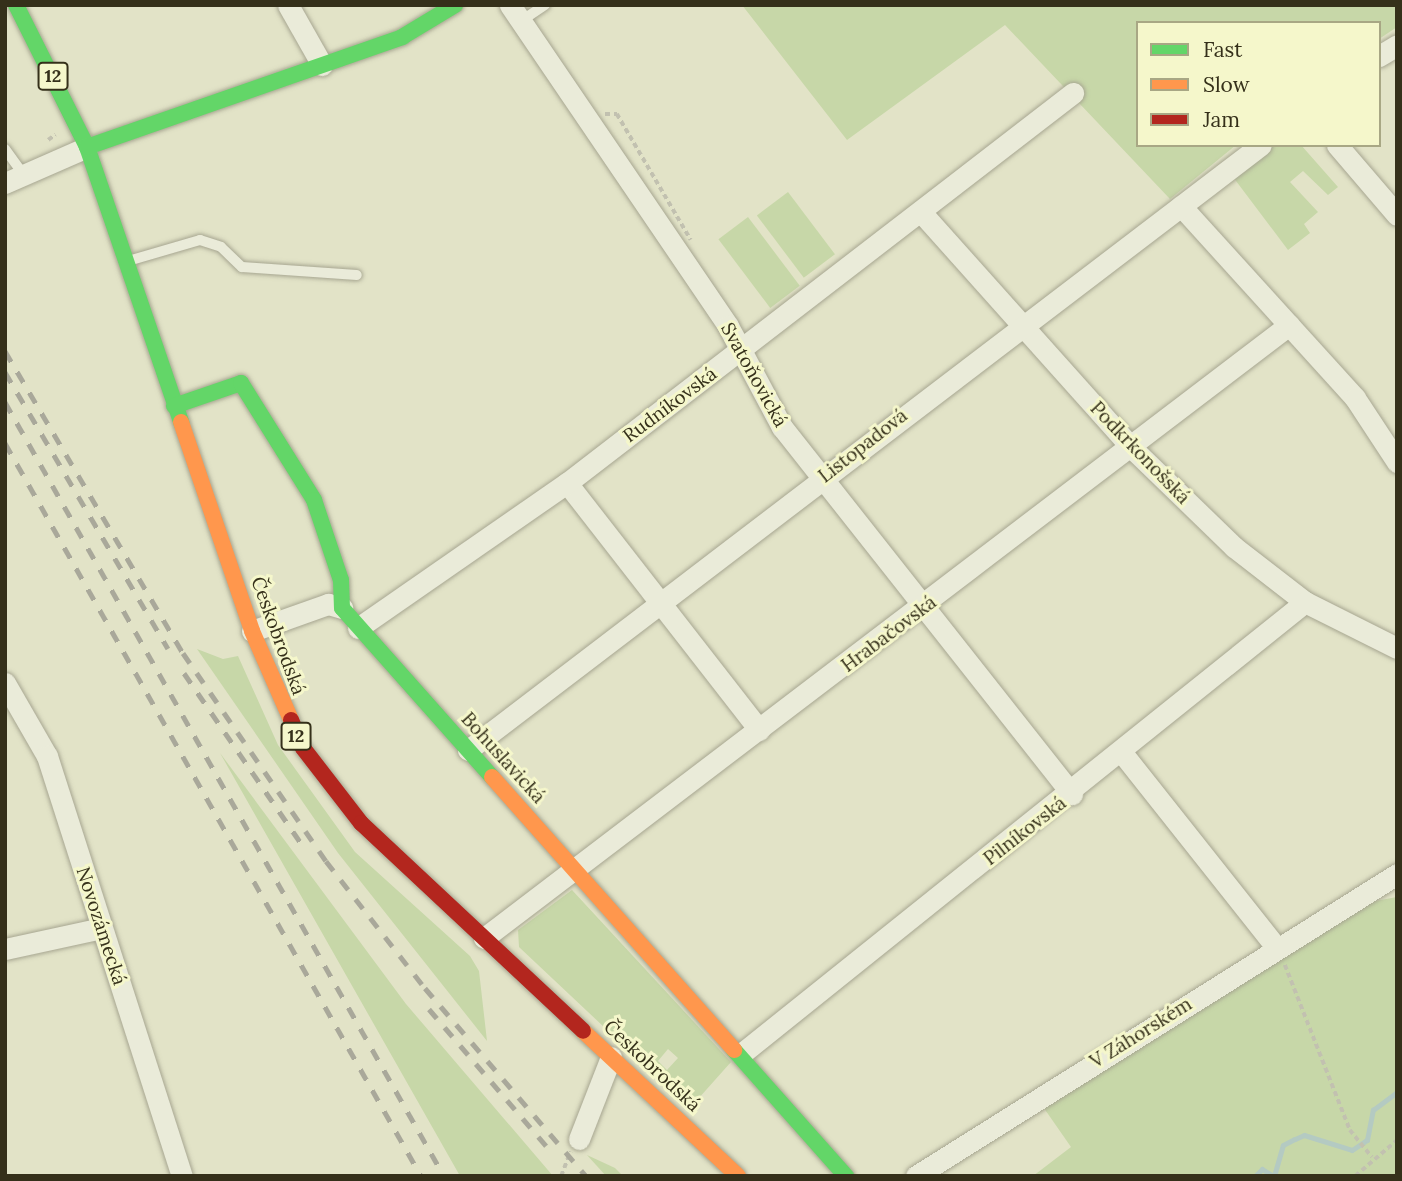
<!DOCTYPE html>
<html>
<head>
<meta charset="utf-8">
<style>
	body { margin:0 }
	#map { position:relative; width:1402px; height:1181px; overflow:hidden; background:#e2e3c7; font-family:Lora,serif }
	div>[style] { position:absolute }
	.green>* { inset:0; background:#c7d7a8; transform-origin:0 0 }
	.stream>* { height:5px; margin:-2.5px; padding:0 2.5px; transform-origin:2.5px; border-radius:2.5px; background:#b4cac2 }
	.path>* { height:3.5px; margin-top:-1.75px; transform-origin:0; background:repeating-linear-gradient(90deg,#c2c1b0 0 5px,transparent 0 8.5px) }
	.roads { filter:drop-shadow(0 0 2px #a7a691) drop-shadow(0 0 2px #a7a691) }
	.lane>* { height:10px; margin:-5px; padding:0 5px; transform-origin:5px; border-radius:5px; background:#eaebd9 }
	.street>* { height:21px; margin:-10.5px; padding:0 10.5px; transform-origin:10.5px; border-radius:10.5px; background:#eaebd9 }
	.fast>* { height:16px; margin:-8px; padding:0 8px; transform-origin:8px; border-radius:8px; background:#63d668 }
	.slow>* { height:16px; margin:-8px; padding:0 8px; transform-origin:8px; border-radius:8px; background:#ff974d }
	.jam>* { height:16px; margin:-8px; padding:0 8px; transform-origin:8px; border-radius:8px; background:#b3261e }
	.rail>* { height:5px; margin-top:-2.5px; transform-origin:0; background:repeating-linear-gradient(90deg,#a9a89a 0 12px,transparent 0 24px) }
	span { translate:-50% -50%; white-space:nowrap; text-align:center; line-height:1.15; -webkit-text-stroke:6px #f5f7cb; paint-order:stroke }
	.shield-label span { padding:2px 5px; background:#f5f7cb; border:2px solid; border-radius:5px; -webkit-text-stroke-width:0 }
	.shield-label { font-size:18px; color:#35301a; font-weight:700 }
	.street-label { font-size:19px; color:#35301a }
	.frame { position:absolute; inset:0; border:7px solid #35301a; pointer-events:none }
	.legend { position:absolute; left:1136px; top:21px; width:245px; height:126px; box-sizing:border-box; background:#f5f7cb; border:2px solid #a8a784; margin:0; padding:9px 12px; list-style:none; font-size:21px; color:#35301a }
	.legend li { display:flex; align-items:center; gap:14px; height:35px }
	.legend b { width:35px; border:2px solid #a8a784 }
</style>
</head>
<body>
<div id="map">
	<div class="green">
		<div style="clip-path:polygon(742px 5px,1397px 5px,1397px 27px,1379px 39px,1379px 23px,1138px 23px,1138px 145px,1236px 145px,1170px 199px,1005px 25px,847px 140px)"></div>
		<div style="clip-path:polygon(1274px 145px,1301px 145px,1338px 187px,1328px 195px,1303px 171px,1290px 182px,1318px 212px,1304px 224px,1310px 233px,1288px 250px,1233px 177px)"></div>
		<div style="left:788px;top:192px;width:78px;height:39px;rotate:53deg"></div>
		<div style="left:748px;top:217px;width:86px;height:37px;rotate:53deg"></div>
		<div style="clip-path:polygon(197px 649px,223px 659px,238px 656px,278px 745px,355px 852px,470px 956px,479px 971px,487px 1041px,338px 853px)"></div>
		<div style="clip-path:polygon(220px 753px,406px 1004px,553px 1176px,460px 1176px)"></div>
		<div style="clip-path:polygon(evenodd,572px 890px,731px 1062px,690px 1108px,519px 947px,518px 930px,572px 890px,668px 1049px,678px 1058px,667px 1070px,658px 1061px,668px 1049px)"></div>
		<div style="clip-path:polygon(1397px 897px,1397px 1176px,1033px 1176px,1071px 1147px,1039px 1101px,1370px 902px)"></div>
		<div style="clip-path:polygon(587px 1155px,615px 1168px,623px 1176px,606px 1176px)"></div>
	</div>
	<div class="stream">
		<div style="left:1255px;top:1176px;width:10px;rotate:-45deg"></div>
		<div style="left:1262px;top:1169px;width:13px;rotate:32deg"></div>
		<div style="left:1274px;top:1176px;width:32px;rotate:-74deg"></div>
		<div style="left:1283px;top:1145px;width:13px;rotate:-27deg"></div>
		<div style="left:1295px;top:1139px;width:10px;rotate:-24deg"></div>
		<div style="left:1304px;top:1135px;width:50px;rotate:17.4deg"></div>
		<div style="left:1352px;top:1150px;width:18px;rotate:-34deg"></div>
		<div style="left:1367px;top:1140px;width:31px;rotate:-79deg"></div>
		<div style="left:1373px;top:1110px;width:30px;rotate:-37deg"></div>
	</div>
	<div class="path">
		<div style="left:605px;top:114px;width:12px"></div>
		<div style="left:617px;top:114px;width:146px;rotate:59.6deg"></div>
		<div style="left:48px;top:140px;width:9px;rotate:-36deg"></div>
		<div style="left:1285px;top:965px;width:177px;rotate:68.5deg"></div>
		<div style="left:1350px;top:1130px;width:35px;rotate:51deg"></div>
		<div style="left:561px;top:1176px;width:26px;rotate:-69deg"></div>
		<div style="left:1355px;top:1176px;width:55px;rotate:-40.6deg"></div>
	</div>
	<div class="roads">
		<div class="lane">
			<div style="left:521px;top:21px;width:29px;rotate:-34deg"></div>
			<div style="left:5px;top:149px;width:31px;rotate:54deg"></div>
			<div style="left:128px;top:261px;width:75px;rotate:-16.3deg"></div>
			<div style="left:200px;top:240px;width:22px;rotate:18deg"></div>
			<div style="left:221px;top:247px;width:29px;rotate:44deg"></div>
			<div style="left:242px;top:267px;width:115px;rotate:4deg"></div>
		</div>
		<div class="street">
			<div style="left:288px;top:5px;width:69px;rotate:60.5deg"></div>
			<div style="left:510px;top:5px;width:388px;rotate:55.8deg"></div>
			<div style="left:728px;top:326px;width:115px;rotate:61.9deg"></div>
			<div style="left:782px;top:427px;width:468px;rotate:51.7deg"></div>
			<div style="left:1379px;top:56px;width:21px;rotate:-31deg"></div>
			<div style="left:1337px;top:145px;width:92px;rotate:49.4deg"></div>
			<div style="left:5px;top:183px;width:90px;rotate:-23.7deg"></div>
			<div style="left:1181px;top:206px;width:259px;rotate:47.8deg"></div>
			<div style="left:1355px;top:398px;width:77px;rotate:56.7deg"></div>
			<div style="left:921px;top:212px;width:318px;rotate:48.2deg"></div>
			<div style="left:1133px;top:449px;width:141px;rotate:44.1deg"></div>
			<div style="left:1234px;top:547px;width:90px;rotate:37.8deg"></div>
			<div style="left:1305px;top:602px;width:103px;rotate:26.6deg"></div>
			<div style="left:567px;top:483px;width:313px;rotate:52.1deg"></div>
			<div style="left:358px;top:628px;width:254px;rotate:-34.8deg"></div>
			<div style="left:567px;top:483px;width:639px;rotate:-37.62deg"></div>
			<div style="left:252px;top:631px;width:81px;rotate:-19.6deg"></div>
			<div style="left:328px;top:604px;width:15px;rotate:16deg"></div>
			<div style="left:5px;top:683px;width:84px;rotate:60.1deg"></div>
			<div style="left:47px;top:756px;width:441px;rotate:72.2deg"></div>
			<div style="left:468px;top:750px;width:997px;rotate:-37.34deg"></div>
			<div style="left:1123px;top:754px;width:246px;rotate:51.6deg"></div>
			<div style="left:484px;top:938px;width:1012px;rotate:-37.29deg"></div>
			<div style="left:5px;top:949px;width:98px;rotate:-12.3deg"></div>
			<div style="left:741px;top:1054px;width:723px;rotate:-38.71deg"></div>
			<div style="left:579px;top:1139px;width:88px;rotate:-68.7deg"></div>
			<div style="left:916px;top:1176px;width:568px;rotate:-32.12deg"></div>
		</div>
		<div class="fast">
			<div style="left:16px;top:5px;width:159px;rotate:63.4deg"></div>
			<div style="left:87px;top:147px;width:291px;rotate:71.1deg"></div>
			<div style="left:87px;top:147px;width:334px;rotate:-19.2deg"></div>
			<div style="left:402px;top:37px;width:62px;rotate:-31.1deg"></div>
			<div style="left:174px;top:406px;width:71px;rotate:-18.9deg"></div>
			<div style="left:241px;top:383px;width:138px;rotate:58deg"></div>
			<div style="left:314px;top:500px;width:84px;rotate:71.4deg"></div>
			<div style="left:341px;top:580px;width:28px;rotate:88deg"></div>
			<div style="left:342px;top:608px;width:226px;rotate:48.4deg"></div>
			<div style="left:734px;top:1050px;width:169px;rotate:48.4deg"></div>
		</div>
		<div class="slow">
			<div style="left:181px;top:422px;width:221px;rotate:71.2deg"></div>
			<div style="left:252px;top:631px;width:97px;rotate:66.3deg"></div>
			<div style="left:492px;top:777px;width:365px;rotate:48.4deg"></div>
			<div style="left:583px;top:1031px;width:212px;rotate:43.1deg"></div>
		</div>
		<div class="jam">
			<div style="left:291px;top:720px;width:30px;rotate:67deg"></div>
			<div style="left:303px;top:748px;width:95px;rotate:52.3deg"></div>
			<div style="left:361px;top:823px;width:304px;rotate:43.1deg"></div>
		</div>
	</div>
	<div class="rail">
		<div style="left:5px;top:351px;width:351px;rotate:59.5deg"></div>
		<div style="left:183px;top:653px;width:252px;rotate:55.5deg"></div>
		<div style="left:326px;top:861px;width:161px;rotate:52.1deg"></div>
		<div style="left:425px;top:988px;width:248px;rotate:49.4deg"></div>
		<div style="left:5px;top:372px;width:321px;rotate:59.5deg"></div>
		<div style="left:5px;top:402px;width:890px;rotate:60.44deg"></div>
		<div style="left:5px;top:443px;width:843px;rotate:60.42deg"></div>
		<div style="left:184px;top:673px;width:206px;rotate:55.5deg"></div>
		<div style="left:429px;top:1009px;width:192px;rotate:49.4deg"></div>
	</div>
	<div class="shield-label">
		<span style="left:53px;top:76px">12</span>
		<span style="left:296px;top:736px">12</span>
	</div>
	<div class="street-label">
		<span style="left:754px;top:375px;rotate:61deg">Svatoňovická</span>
		<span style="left:670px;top:405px;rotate:-37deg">Rudníkovská</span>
		<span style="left:863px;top:446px;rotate:-38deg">Listopadová</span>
		<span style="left:1140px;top:453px;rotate:46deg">Podkrkonošská</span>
		<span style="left:889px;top:634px;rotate:-37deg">Hrabačovská</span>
		<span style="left:278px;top:636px;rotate:70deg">Českobrodská</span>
		<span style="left:503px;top:758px;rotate:48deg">Bohuslavická</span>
		<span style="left:1025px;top:831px;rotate:-38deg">Pilníkovská</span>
		<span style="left:101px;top:926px;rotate:72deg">Novozámecká</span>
		<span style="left:1141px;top:1033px;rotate:-32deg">V Záhorském</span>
		<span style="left:652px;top:1066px;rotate:43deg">Českobrodská</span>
	</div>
	<div class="frame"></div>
	<ul class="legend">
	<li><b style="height:9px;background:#63d668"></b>Fast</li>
	<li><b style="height:9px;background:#ff974d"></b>Slow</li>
	<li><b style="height:9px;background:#b3261e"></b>Jam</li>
	</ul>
</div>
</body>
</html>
